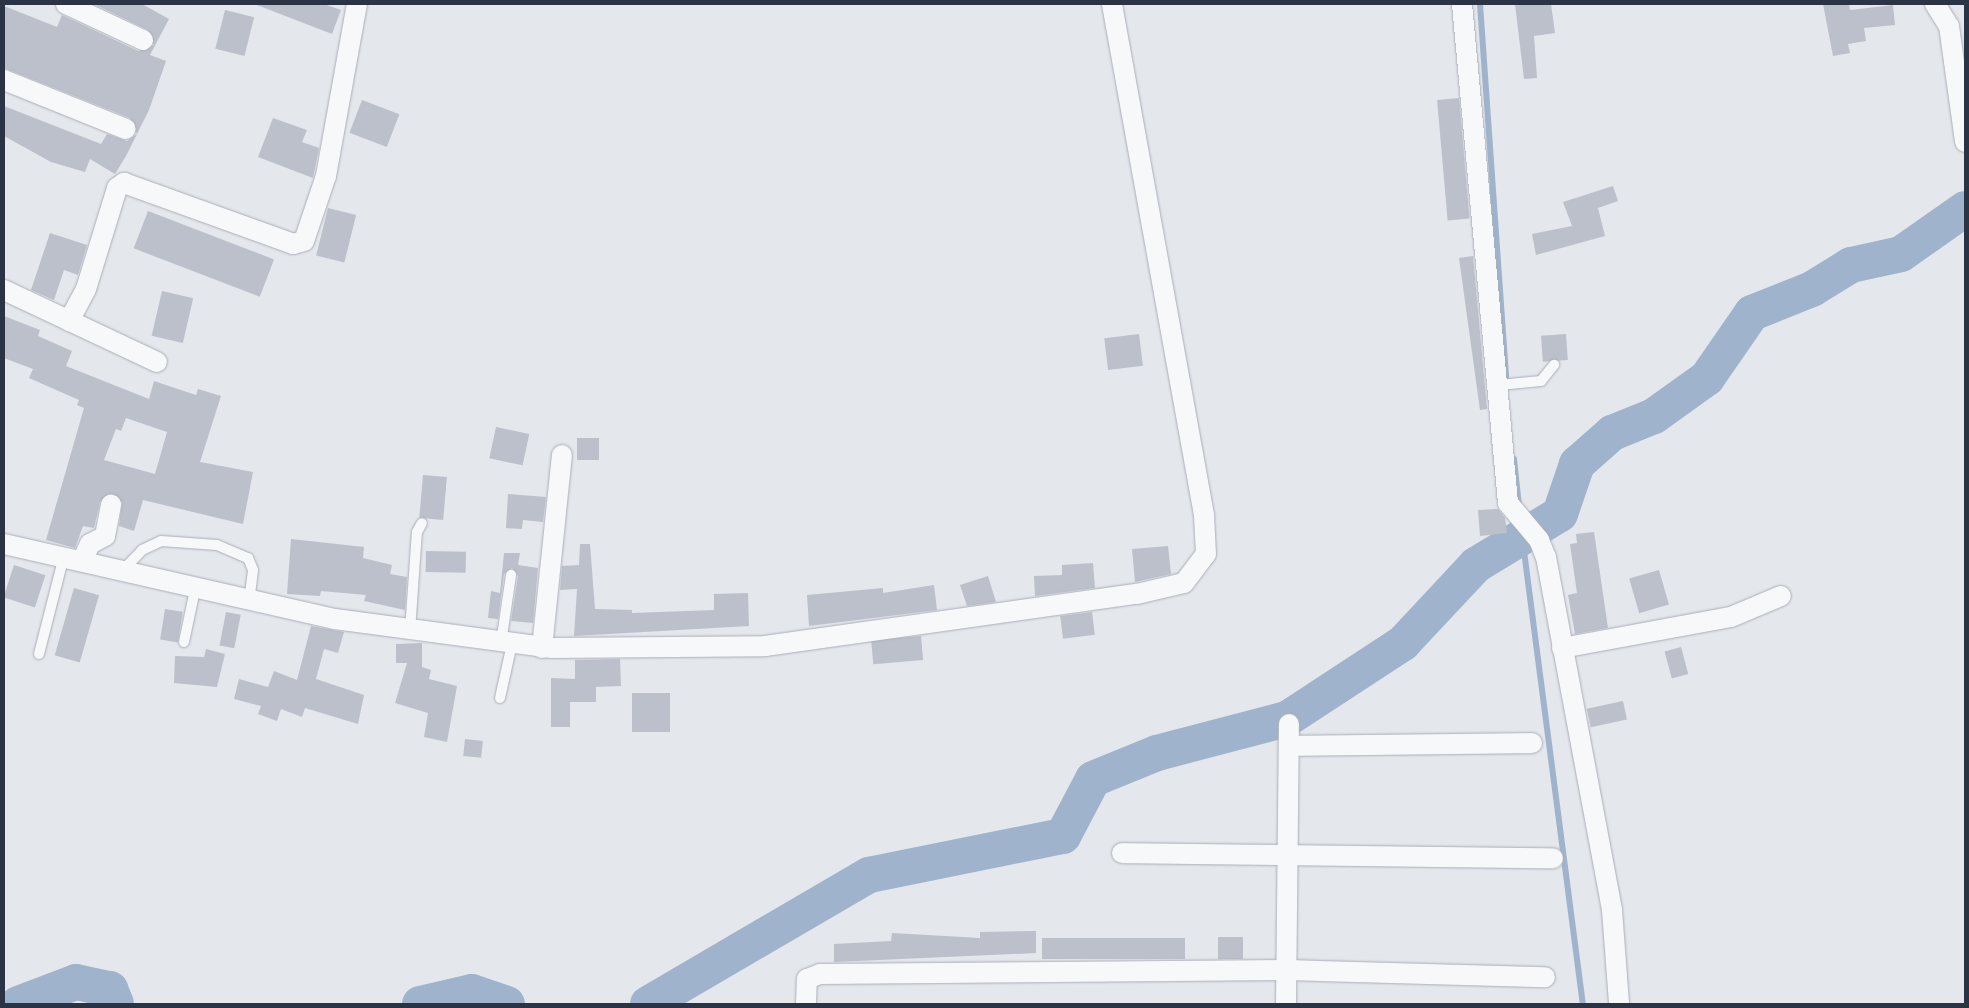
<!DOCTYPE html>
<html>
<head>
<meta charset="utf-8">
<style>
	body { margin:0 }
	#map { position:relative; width:1969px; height:1008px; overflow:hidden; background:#e4e7ec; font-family:"DM Sans",sans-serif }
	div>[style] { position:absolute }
	.stream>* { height:6px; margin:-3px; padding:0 3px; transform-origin:3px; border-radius:3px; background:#9fb4cc }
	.river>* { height:36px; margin:-18px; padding:0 18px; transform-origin:18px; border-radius:18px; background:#9fb4cc }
	.building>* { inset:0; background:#bbc0ca; transform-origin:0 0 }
	.roads { filter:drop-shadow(0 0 1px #a9aeb7) drop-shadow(0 0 1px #a9aeb7) }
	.lane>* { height:10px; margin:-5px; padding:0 5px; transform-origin:5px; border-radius:5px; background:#f7f8fa }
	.street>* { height:20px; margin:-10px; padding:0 10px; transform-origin:10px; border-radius:10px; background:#f7f8fa }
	span { translate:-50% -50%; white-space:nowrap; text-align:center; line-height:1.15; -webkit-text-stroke:4px #f4f6f9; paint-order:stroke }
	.frame { position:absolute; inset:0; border:5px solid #2b3445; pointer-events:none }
</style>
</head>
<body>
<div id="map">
	<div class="stream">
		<div style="left:1480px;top:4px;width:384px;rotate:86deg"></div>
		<div style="left:1514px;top:459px;width:47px;rotate:83.9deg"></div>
		<div style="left:1521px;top:528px;width:480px;rotate:82.6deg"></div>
	</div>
	<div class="river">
		<div style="left:18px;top:1004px;width:62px;rotate:-20.8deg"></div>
		<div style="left:76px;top:982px;width:35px;rotate:12deg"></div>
		<div style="left:110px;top:989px;width:16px;rotate:68deg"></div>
		<div style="left:420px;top:1004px;width:53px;rotate:-13deg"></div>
		<div style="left:472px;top:992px;width:37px;rotate:19deg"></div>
		<div style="left:648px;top:1004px;width:256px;rotate:-30.3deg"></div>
		<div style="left:869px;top:875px;width:198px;rotate:-11.4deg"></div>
		<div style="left:1063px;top:836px;width:64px;rotate:-62.2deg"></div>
		<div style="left:1093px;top:779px;width:69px;rotate:-22.1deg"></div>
		<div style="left:1157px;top:753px;width:134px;rotate:-14.7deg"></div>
		<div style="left:1287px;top:719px;width:139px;rotate:-33.2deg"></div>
		<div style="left:1403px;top:643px;width:107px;rotate:-46.9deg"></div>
		<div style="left:1476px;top:565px;width:98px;rotate:-31.3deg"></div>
		<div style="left:1560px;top:514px;width:53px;rotate:-71.2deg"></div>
		<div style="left:1577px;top:464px;width:47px;rotate:-41.5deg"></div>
		<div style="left:1612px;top:433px;width:45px;rotate:-22deg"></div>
		<div style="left:1654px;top:416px;width:65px;rotate:-35.6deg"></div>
		<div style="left:1707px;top:378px;width:79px;rotate:-55.3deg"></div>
		<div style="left:1752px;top:313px;width:65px;rotate:-21.8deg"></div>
		<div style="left:1812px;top:289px;width:46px;rotate:-31.6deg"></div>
		<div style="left:1851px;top:265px;width:51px;rotate:-12.4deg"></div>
		<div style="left:1901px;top:254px;width:78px;rotate:-35.1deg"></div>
	</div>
	<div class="building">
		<div style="clip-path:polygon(94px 4px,142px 4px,169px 19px,150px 55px,166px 61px,149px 110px,126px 156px,115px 174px,90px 159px,85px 172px,51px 162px,4px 136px,4px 106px,101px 144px,107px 134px,127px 141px,137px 134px,130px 118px,4px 68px,4px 6px,57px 27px,62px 15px,138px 51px,154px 45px,148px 30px)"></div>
		<div style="clip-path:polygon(324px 4px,341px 10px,332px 34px,257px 5px)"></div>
		<div style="clip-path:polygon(1515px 4px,1551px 4px,1555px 33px,1534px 36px,1537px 78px,1524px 79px)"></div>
		<div style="clip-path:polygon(1823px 4px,1849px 4px,1850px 10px,1893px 5px,1895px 25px,1864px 28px,1866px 41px,1848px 44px,1850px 53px,1833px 56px)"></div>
		<div style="left:225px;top:10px;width:30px;height:40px;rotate:14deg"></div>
		<div style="left:1459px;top:98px;width:121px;height:22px;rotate:85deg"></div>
		<div style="left:362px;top:100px;width:40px;height:35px;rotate:21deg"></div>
		<div style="clip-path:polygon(273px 118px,307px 130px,302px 142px,319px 148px,313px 178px,258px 157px)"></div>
		<div style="clip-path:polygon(1613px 186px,1618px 201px,1598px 208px,1605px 236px,1536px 255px,1532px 234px,1572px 226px,1563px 202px)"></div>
		<div style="left:328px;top:208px;width:29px;height:49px;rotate:14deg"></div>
		<div style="left:148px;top:211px;width:135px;height:40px;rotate:21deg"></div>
		<div style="clip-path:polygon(50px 233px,87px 245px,78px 275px,64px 270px,54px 300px,31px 290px)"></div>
		<div style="clip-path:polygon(1473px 256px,1487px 409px,1480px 410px,1459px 258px)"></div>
		<div style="left:162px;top:291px;width:32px;height:46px;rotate:13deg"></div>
		<div style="clip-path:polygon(evenodd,4px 316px,40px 330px,38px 336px,72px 351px,66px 366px,149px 399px,154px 381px,196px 395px,198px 389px,221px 396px,200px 462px,253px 472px,243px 524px,143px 500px,134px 531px,119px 526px,122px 502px,108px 494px,100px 502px,94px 528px,83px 526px,75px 548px,46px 540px,84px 408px,77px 405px,79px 400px,29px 378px,33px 369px,4px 358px,4px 316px,126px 418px,167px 432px,155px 474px,104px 460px,116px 429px,121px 431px,126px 418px)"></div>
		<div style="left:1139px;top:334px;width:32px;height:35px;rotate:83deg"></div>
		<div style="left:1566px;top:334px;width:26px;height:25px;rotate:86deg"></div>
		<div style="left:496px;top:427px;width:34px;height:32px;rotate:12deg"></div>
		<div style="left:577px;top:438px;width:22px;height:22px"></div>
		<div style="left:423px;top:475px;width:24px;height:43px;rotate:5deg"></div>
		<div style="clip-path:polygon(508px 494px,546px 497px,543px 522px,523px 520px,522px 529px,506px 528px)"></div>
		<div style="clip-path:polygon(1498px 509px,1505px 518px,1507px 533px,1480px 536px,1478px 510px)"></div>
		<div style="clip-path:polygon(1594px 532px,1608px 628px,1575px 634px,1568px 595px,1577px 593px,1570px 544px,1577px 543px,1576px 534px)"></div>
		<div style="clip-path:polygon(291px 539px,364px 547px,363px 558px,392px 565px,390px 574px,407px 577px,405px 610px,364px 601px,366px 595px,321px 591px,320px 596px,287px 594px)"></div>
		<div style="clip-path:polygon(580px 544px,590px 544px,595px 609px,632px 610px,632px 613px,714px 610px,714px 594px,748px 593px,749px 626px,574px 636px,577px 589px,560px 590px,562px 566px,579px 565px)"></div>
		<div style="clip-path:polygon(1168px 546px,1171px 574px,1135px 582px,1132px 549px)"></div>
		<div style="left:426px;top:551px;width:40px;height:21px;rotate:1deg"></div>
		<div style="clip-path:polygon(504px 553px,520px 553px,518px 565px,538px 568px,533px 623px,511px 621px,518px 576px,512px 568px,504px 574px,498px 619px,488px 618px,491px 591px,500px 593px)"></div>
		<div style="clip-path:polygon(1093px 563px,1095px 588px,1035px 596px,1034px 576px,1062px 575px,1062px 565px)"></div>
		<div style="left:14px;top:565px;width:33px;height:34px;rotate:18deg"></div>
		<div style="left:1659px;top:570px;width:36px;height:31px;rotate:74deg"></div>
		<div style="clip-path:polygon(988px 576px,996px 602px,967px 606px,960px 585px)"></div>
		<div style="clip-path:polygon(934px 585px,937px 610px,809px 626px,807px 595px,883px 588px,883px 593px)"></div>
		<div style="left:74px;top:588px;width:26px;height:70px;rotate:16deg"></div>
		<div style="left:165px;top:609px;width:18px;height:31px;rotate:9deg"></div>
		<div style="left:226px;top:612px;width:15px;height:34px;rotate:11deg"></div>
		<div style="left:1092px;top:612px;width:23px;height:32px;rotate:83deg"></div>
		<div style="clip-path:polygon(311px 626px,344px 632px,338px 653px,324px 649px,316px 679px,364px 695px,358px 724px,305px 708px,302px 717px,281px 709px,277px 721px,258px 714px,261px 706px,234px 699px,239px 679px,268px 687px,274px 671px,297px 680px)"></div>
		<div style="left:921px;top:636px;width:24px;height:50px;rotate:85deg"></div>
		<div style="clip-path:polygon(422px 643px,422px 667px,431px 670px,429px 679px,457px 686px,447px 742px,424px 737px,428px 713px,395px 703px,407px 663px,396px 663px,396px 644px)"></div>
		<div style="left:1681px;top:647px;width:28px;height:17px;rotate:75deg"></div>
		<div style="clip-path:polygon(206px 649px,225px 654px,217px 687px,174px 683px,175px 656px,204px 657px)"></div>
		<div style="clip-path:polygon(620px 659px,621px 686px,596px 687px,596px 702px,570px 702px,570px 727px,551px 727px,551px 678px,575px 679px,575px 660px)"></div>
		<div style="left:632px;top:693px;width:38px;height:39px"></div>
		<div style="left:1623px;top:701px;width:19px;height:37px;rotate:78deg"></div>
		<div style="left:465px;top:739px;width:18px;height:17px;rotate:6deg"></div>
		<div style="clip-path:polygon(1036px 931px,1036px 953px,834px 962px,834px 944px,891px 941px,892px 933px,980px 938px,980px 932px)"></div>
		<div style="left:1218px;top:937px;width:25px;height:22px"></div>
		<div style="left:1185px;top:938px;width:21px;height:143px;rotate:90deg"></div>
	</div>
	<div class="roads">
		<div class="lane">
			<div style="left:1499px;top:385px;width:42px;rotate:-5.4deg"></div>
			<div style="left:1541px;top:381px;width:21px;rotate:-51deg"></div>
			<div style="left:123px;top:570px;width:28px;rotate:-46deg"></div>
			<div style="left:142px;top:550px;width:21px;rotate:-25deg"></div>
			<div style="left:161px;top:541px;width:56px;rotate:4.1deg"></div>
			<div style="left:217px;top:545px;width:34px;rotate:23deg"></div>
			<div style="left:248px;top:558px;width:13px;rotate:67deg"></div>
			<div style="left:253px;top:570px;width:31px;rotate:97deg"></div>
			<div style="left:410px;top:631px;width:99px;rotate:-86deg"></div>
			<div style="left:417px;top:532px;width:10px;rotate:-61deg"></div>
			<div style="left:184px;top:642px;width:53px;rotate:-78.1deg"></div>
			<div style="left:501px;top:643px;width:69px;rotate:-81.6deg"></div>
			<div style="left:39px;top:654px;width:101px;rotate:-75.7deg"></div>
			<div style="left:500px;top:698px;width:55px;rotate:-77.5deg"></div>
		</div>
		<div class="street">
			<div style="left:66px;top:4px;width:85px;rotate:25.1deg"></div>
			<div style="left:1462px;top:4px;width:501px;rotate:84.73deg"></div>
			<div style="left:1508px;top:503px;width:48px;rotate:50deg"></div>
			<div style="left:1539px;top:540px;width:18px;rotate:68deg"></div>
			<div style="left:1546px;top:557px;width:359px;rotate:79.4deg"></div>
			<div style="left:1612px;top:910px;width:94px;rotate:85.7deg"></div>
			<div style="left:1935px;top:4px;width:26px;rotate:58deg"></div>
			<div style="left:1949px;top:26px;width:117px;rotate:82.1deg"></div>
			<div style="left:4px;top:80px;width:131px;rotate:21.9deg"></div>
			<div style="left:4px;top:290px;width:169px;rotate:25.2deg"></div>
			<div style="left:69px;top:321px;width:36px;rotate:-62deg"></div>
			<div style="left:86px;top:289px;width:106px;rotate:-72.9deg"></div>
			<div style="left:117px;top:188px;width:9px;rotate:-36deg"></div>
			<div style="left:124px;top:183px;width:180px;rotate:19.8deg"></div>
			<div style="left:293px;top:244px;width:11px;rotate:-15deg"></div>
			<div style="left:304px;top:241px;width:69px;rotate:-71.3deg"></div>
			<div style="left:326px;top:176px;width:175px;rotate:-79.8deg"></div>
			<div style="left:4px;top:544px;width:339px;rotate:12.8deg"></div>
			<div style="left:335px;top:619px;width:218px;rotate:7.6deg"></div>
			<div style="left:551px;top:648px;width:214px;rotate:-0.5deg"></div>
			<div style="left:765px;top:646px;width:376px;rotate:-8deg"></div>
			<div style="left:1137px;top:594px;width:48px;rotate:-13.2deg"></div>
			<div style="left:1184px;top:583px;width:36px;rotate:-53deg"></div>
			<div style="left:1206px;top:554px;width:39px;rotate:-93deg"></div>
			<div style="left:1204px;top:515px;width:519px;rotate:-100.21deg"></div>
			<div style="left:83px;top:559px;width:17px;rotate:-65deg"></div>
			<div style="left:90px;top:544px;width:17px;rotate:-28deg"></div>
			<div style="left:105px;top:536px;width:32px;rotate:-79deg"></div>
			<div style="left:542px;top:648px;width:194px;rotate:-84.1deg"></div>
			<div style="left:1562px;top:648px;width:172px;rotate:-10.4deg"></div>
			<div style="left:1731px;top:617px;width:54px;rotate:-22.8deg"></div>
			<div style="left:1289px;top:746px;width:243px;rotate:-0.7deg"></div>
			<div style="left:1122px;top:853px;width:431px;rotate:0.7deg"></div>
			<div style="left:806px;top:1004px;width:25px;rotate:-88deg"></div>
			<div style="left:807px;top:979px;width:14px;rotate:-21deg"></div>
			<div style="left:820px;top:974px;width:467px;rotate:-0.5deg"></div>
			<div style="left:1287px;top:970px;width:258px;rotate:1.6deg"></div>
			<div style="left:1286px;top:1004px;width:280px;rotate:-89.4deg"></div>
		</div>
	</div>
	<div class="frame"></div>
</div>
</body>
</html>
